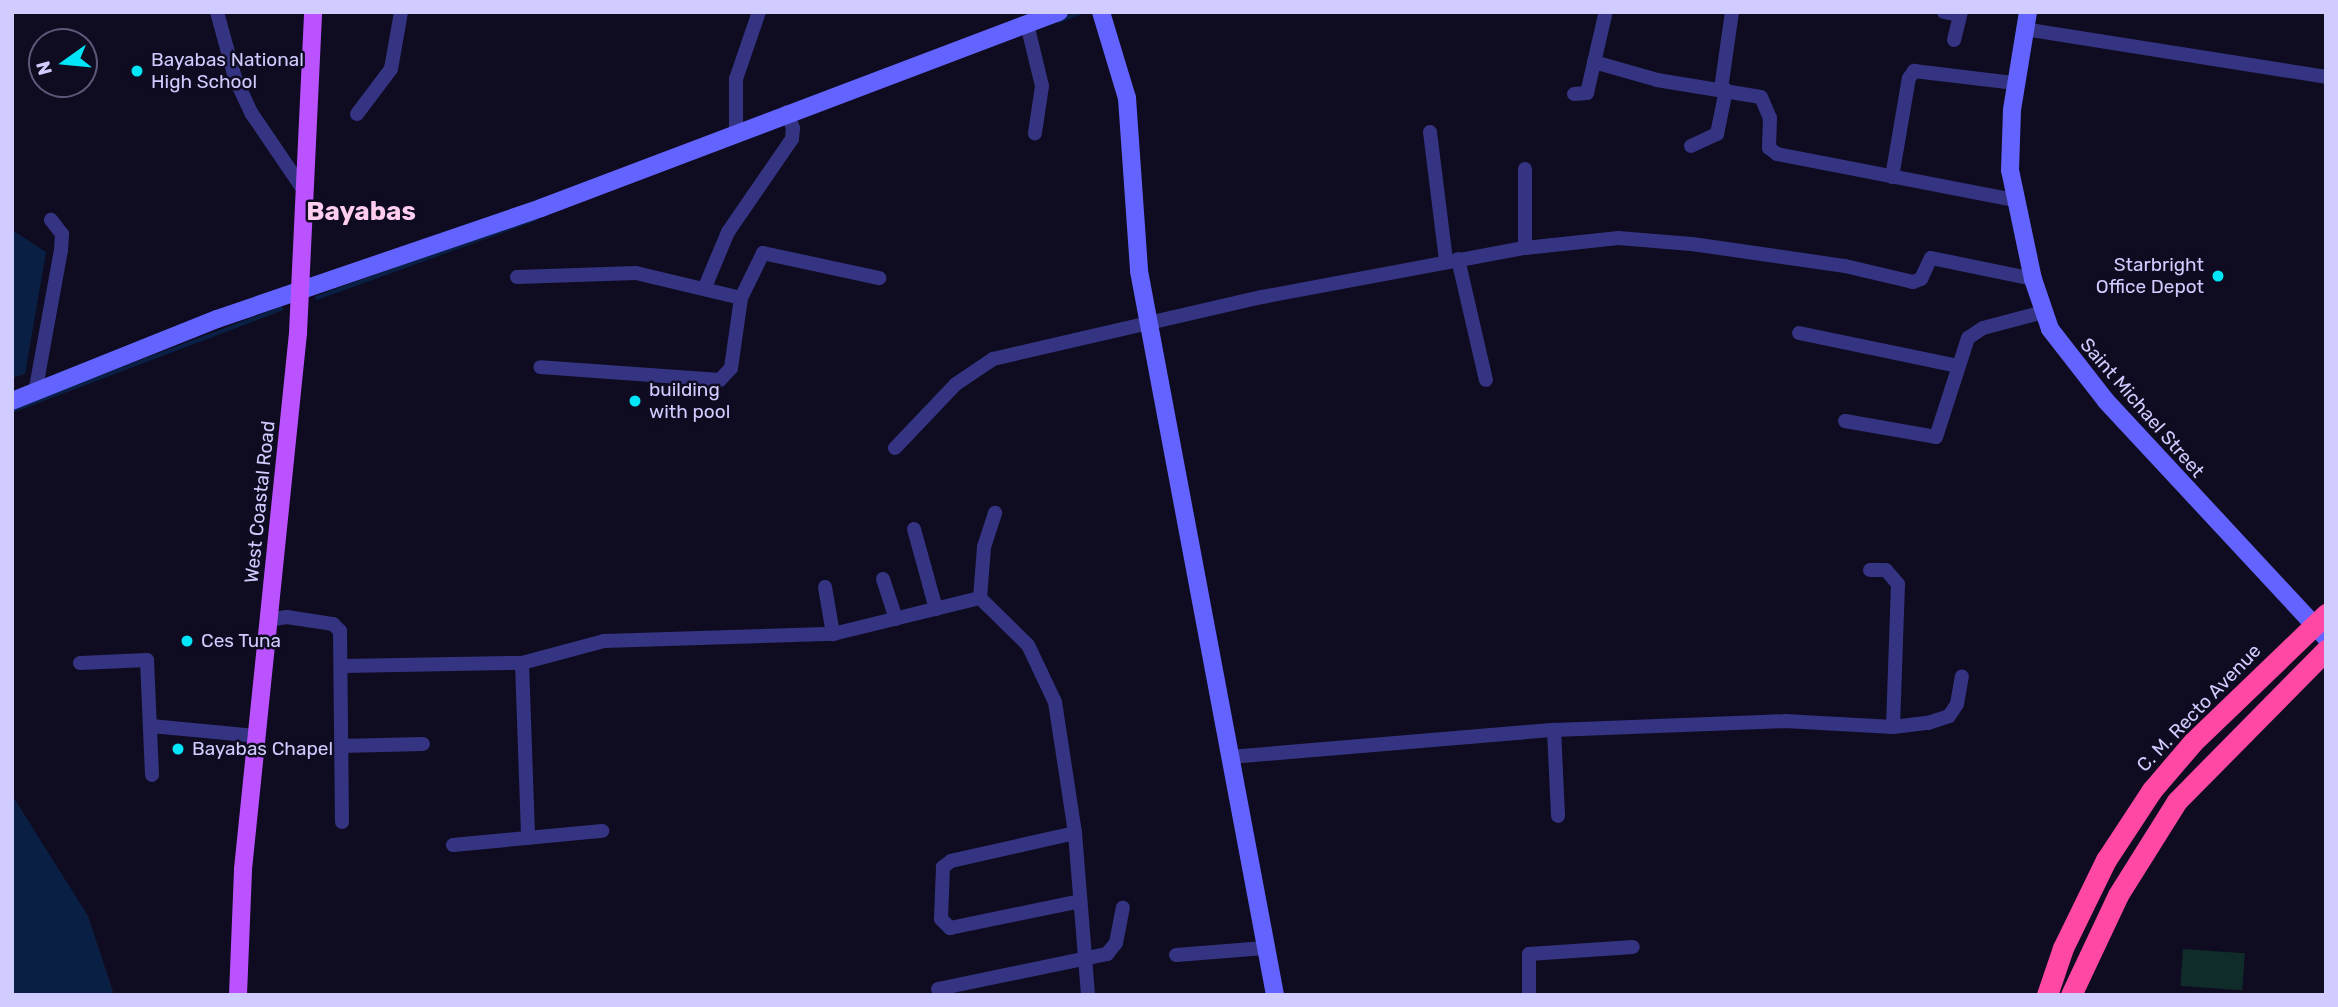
<!DOCTYPE html>
<html>
<head>
<meta charset="utf-8">
<style>
	body { margin:0 }
	#map { position:relative; width:2338px; height:1007px; overflow:hidden; background:#0f0c21; font-family:Rubik,sans-serif }
	div>[style] { position:absolute }
	.green>* { inset:0; background:#0f2c2a; transform-origin:0 0 }
	.water>* { inset:0; background:#092044 }
	.stream>* { height:3.5px; margin:-1.75px; padding:0 1.75px; transform-origin:1.75px; border-radius:1.75px; background:#092044 }
	.street>* { height:14px; margin:-7px; padding:0 7px; transform-origin:7px; border-radius:7px; background:#353483 }
	.secondary>* { height:18px; margin:-9px; padding:0 9px; transform-origin:9px; border-radius:9px; background:#6363ff }
	.primary>* { height:18px; margin:-9px; padding:0 9px; transform-origin:9px; border-radius:9px; background:#ba53ff }
	.highway>* { height:21px; margin:-10.5px; padding:0 10.5px; transform-origin:10.5px; border-radius:10.5px; background:#ff47a4 }
	.dots>* { width:19px; height:19px; translate:-50% -50%; box-sizing:border-box; border:4px solid #0f0c21; border-radius:50% }
	span { translate:-50% -50%; white-space:nowrap; text-align:center; line-height:1.15; -webkit-text-stroke:5px #0f0c21; paint-order:stroke }
	.poi-label { font-size:19px; color:#d1ccff }
	.left { translate:0 -50%; text-align:left }
	.right { translate:-100% -50%; text-align:right }
	.street-label { font-size:19px; color:#d1ccff }
	.district-label { font-size:26px; color:#ffceef; font-weight:700 }
	.frame { position:absolute; inset:0; border:14px solid #d1ccff; pointer-events:none }
	.north { position:absolute; left:28px; top:28px; width:70px; height:70px; box-sizing:border-box; background:#0f0c21; border:2px solid #5d597a; border-radius:50%; rotate:255deg; font-size:19px; font-weight:700; line-height:28px; text-align:center; color:#d1ccff }
	.north::after { content:''; display:block; margin:auto; width:24px; height:32px; background:#00e5f7; clip-path:polygon(50% 0,100% 100%,50% 72%,0 100%) }
</style>
</head>
<body>
<div id="map">
	<div class="green">
		<div style="left:2183px;top:949px;width:62px;height:37px;rotate:4deg"></div>
	</div>
	<div class="water">
		<div style="clip-path:polygon(12px 230px,46px 252px,25px 374px,12px 378px)"></div>
		<div style="clip-path:polygon(12px 795px,88px 916px,114px 995px,12px 995px)"></div>
	</div>
	<div class="stream">
		<div style="left:1059px;top:21px;width:26px;rotate:-21deg"></div>
		<div style="left:317px;top:298px;width:232px;rotate:-19.9deg"></div>
		<div style="left:12px;top:411px;width:288px;rotate:-20.8deg"></div>
	</div>
	<div class="street">
		<div style="left:217px;top:12px;width:68px;rotate:74.7deg"></div>
		<div style="left:235px;top:78px;width:40px;rotate:65deg"></div>
		<div style="left:252px;top:114px;width:94px;rotate:55.8deg"></div>
		<div style="left:1944px;top:12px;width:16px;rotate:11deg"></div>
		<div style="left:1027px;top:24px;width:64px;rotate:76.4deg"></div>
		<div style="left:1042px;top:86px;width:48px;rotate:98.5deg"></div>
		<div style="left:2024px;top:29px;width:306px;rotate:9deg"></div>
		<div style="left:1954px;top:40px;width:29px;rotate:-76deg"></div>
		<div style="left:1594px;top:62px;width:66px;rotate:15.9deg"></div>
		<div style="left:1657px;top:80px;width:105px;rotate:9.3deg"></div>
		<div style="left:1761px;top:97px;width:23px;rotate:67deg"></div>
		<div style="left:1770px;top:118px;width:30px;rotate:92deg"></div>
		<div style="left:1769px;top:148px;width:10px;rotate:37deg"></div>
		<div style="left:1777px;top:154px;width:241px;rotate:11deg"></div>
		<div style="left:1721px;top:89px;width:78px;rotate:-81.9deg"></div>
		<div style="left:1574px;top:94px;width:13px;rotate:-4deg"></div>
		<div style="left:1587px;top:93px;width:80px;rotate:-77deg"></div>
		<div style="left:357px;top:114px;width:56px;rotate:-52.9deg"></div>
		<div style="left:391px;top:69px;width:58px;rotate:-80deg"></div>
		<div style="left:736px;top:131px;width:52px;rotate:-90deg"></div>
		<div style="left:736px;top:79px;width:71px;rotate:-71.1deg"></div>
		<div style="left:1430px;top:132px;width:129px;rotate:82.9deg"></div>
		<div style="left:1691px;top:146px;width:29px;rotate:-25deg"></div>
		<div style="left:1717px;top:134px;width:45px;rotate:-78.4deg"></div>
		<div style="left:1525px;top:169px;width:79px;rotate:90deg"></div>
		<div style="left:1892px;top:177px;width:100px;rotate:-80.3deg"></div>
		<div style="left:1909px;top:78px;width:9px;rotate:-54deg"></div>
		<div style="left:1914px;top:71px;width:102px;rotate:6.8deg"></div>
		<div style="left:1458px;top:259px;width:124px;rotate:77deg"></div>
		<div style="left:517px;top:277px;width:119px;rotate:-1.9deg"></div>
		<div style="left:636px;top:273px;width:108px;rotate:13.4deg"></div>
		<div style="left:741px;top:298px;width:71px;rotate:98.1deg"></div>
		<div style="left:731px;top:368px;width:16px;rotate:133deg"></div>
		<div style="left:720px;top:380px;width:180px;rotate:-175.9deg"></div>
		<div style="left:705px;top:287px;width:60px;rotate:-67.3deg"></div>
		<div style="left:728px;top:232px;width:113px;rotate:-55.5deg"></div>
		<div style="left:792px;top:139px;width:11px;rotate:-85deg"></div>
		<div style="left:793px;top:128px;width:17px;rotate:-111deg"></div>
		<div style="left:741px;top:298px;width:50px;rotate:-63.9deg"></div>
		<div style="left:763px;top:253px;width:119px;rotate:12.2deg"></div>
		<div style="left:1799px;top:333px;width:163px;rotate:11.7deg"></div>
		<div style="left:35px;top:393px;width:145px;rotate:-79.7deg"></div>
		<div style="left:61px;top:250px;width:16px;rotate:-86deg"></div>
		<div style="left:62px;top:234px;width:18px;rotate:-128deg"></div>
		<div style="left:1845px;top:421px;width:92px;rotate:10deg"></div>
		<div style="left:1936px;top:437px;width:104px;rotate:-72.1deg"></div>
		<div style="left:1968px;top:338px;width:18px;rotate:-34deg"></div>
		<div style="left:1983px;top:328px;width:62px;rotate:-14.9deg"></div>
		<div style="left:895px;top:448px;width:88px;rotate:-46.4deg"></div>
		<div style="left:956px;top:384px;width:45px;rotate:-34deg"></div>
		<div style="left:993px;top:359px;width:276px;rotate:-13deg"></div>
		<div style="left:1262px;top:297px;width:268px;rotate:-10.6deg"></div>
		<div style="left:1525px;top:248px;width:94px;rotate:-6.1deg"></div>
		<div style="left:1618px;top:238px;width:74px;rotate:4.6deg"></div>
		<div style="left:1692px;top:244px;width:155px;rotate:8.2deg"></div>
		<div style="left:1845px;top:266px;width:70px;rotate:13.2deg"></div>
		<div style="left:1913px;top:282px;width:9px;rotate:-21deg"></div>
		<div style="left:1921px;top:279px;width:23px;rotate:-65deg"></div>
		<div style="left:1931px;top:258px;width:104px;rotate:11.6deg"></div>
		<div style="left:914px;top:529px;width:83px;rotate:74.6deg"></div>
		<div style="left:883px;top:579px;width:42px;rotate:72deg"></div>
		<div style="left:825px;top:587px;width:48px;rotate:80.3deg"></div>
		<div style="left:980px;top:598px;width:51px;rotate:-85.5deg"></div>
		<div style="left:984px;top:547px;width:36px;rotate:-72deg"></div>
		<div style="left:268px;top:620px;width:19px;rotate:-9deg"></div>
		<div style="left:287px;top:617px;width:47px;rotate:8.7deg"></div>
		<div style="left:333px;top:624px;width:10px;rotate:45deg"></div>
		<div style="left:340px;top:631px;width:191px;rotate:89.4deg"></div>
		<div style="left:80px;top:663px;width:67px;rotate:-2.6deg"></div>
		<div style="left:147px;top:660px;width:115px;rotate:87.5deg"></div>
		<div style="left:522px;top:663px;width:175px;rotate:88deg"></div>
		<div style="left:343px;top:666px;width:179px;rotate:-1deg"></div>
		<div style="left:522px;top:663px;width:85px;rotate:-15deg"></div>
		<div style="left:604px;top:641px;width:229px;rotate:-1.8deg"></div>
		<div style="left:833px;top:634px;width:151px;rotate:-13.8deg"></div>
		<div style="left:980px;top:598px;width:67px;rotate:44.4deg"></div>
		<div style="left:1028px;top:645px;width:63px;rotate:64.7deg"></div>
		<div style="left:1055px;top:702px;width:133px;rotate:81.3deg"></div>
		<div style="left:1075px;top:833px;width:163px;rotate:85.4deg"></div>
		<div style="left:151px;top:726px;width:105px;rotate:5.4deg"></div>
		<div style="left:1893px;top:727px;width:35px;rotate:-7deg"></div>
		<div style="left:1928px;top:723px;width:22px;rotate:-18deg"></div>
		<div style="left:1949px;top:716px;width:14px;rotate:-56deg"></div>
		<div style="left:1957px;top:704px;width:28px;rotate:-80deg"></div>
		<div style="left:1554px;top:730px;width:86px;rotate:87.3deg"></div>
		<div style="left:340px;top:746px;width:83px;rotate:-1.4deg"></div>
		<div style="left:1230px;top:757px;width:325px;rotate:-4.8deg"></div>
		<div style="left:1554px;top:730px;width:231px;rotate:-2.2deg"></div>
		<div style="left:1785px;top:721px;width:108px;rotate:3.2deg"></div>
		<div style="left:1893px;top:727px;width:143px;rotate:-88deg"></div>
		<div style="left:1898px;top:584px;width:18px;rotate:-131deg"></div>
		<div style="left:1886px;top:570px;width:16px;rotate:180deg"></div>
		<div style="left:1075px;top:833px;width:127px;rotate:167.3deg"></div>
		<div style="left:951px;top:861px;width:10px;rotate:143deg"></div>
		<div style="left:943px;top:867px;width:52px;rotate:92.2deg"></div>
		<div style="left:941px;top:919px;width:13px;rotate:45deg"></div>
		<div style="left:950px;top:928px;width:133px;rotate:-11.7deg"></div>
		<div style="left:453px;top:845px;width:150px;rotate:-5.4deg"></div>
		<div style="left:1176px;top:955px;width:89px;rotate:-4.5deg"></div>
		<div style="left:938px;top:989px;width:173px;rotate:-11.7deg"></div>
		<div style="left:1107px;top:954px;width:14px;rotate:-51deg"></div>
		<div style="left:1116px;top:943px;width:36px;rotate:-79deg"></div>
		<div style="left:1529px;top:995px;width:41px;rotate:-90deg"></div>
		<div style="left:1529px;top:954px;width:104px;rotate:-3.9deg"></div>
	</div>
	<div class="secondary">
		<div style="left:1101px;top:12px;width:90px;rotate:73.2deg"></div>
		<div style="left:1127px;top:98px;width:173px;rotate:86deg"></div>
		<div style="left:1139px;top:271px;width:737px;rotate:79.36deg"></div>
		<div style="left:2028px;top:12px;width:99px;rotate:99.3deg"></div>
		<div style="left:2012px;top:110px;width:60px;rotate:91.9deg"></div>
		<div style="left:2010px;top:170px;width:111px;rotate:78.1deg"></div>
		<div style="left:2033px;top:279px;width:53px;rotate:71.2deg"></div>
		<div style="left:2050px;top:329px;width:91px;rotate:52.1deg"></div>
		<div style="left:2106px;top:401px;width:323px;rotate:47.1deg"></div>
		<div style="left:12px;top:401px;width:221px;rotate:-21.8deg"></div>
		<div style="left:217px;top:319px;width:342px;rotate:-18.9deg"></div>
		<div style="left:541px;top:208px;width:554px;rotate:-20.73deg"></div>
	</div>
	<div class="primary">
		<div style="left:238px;top:995px;width:126px;rotate:-87.7deg"></div>
		<div style="left:243px;top:869px;width:539px;rotate:-84.14deg"></div>
		<div style="left:298px;top:333px;width:321px;rotate:-87.3deg"></div>
	</div>
	<div class="highway">
		<div style="left:2047px;top:995px;width:50px;rotate:-71.2deg"></div>
		<div style="left:2063px;top:948px;width:98px;rotate:-64deg"></div>
		<div style="left:2106px;top:860px;width:84px;rotate:-56.7deg"></div>
		<div style="left:2152px;top:790px;width:63px;rotate:-49.5deg"></div>
		<div style="left:2193px;top:742px;width:185px;rotate:-43.9deg"></div>
		<div style="left:2071px;top:995px;width:110px;rotate:-64.8deg"></div>
		<div style="left:2118px;top:895px;width:111px;rotate:-57.9deg"></div>
		<div style="left:2177px;top:801px;width:212px;rotate:-45.4deg"></div>
	</div>
	<div class="dots">
		<div style="left:137px;top:71px;background:#00e5f7"></div>
		<div style="left:2218px;top:276px;background:#00e5f7"></div>
		<div style="left:635px;top:401px;background:#00e5f7"></div>
		<div style="left:187px;top:641px;background:#00e5f7"></div>
		<div style="left:178px;top:749px;background:#00e5f7"></div>
	</div>
	<div class="poi-label">
		<span class="left" style="left:151px;top:71px">Bayabas National<br>High School</span>
		<span class="right" style="left:2204px;top:276px">Starbright<br>Office Depot</span>
		<span class="left" style="left:649px;top:401px">building<br>with pool</span>
		<span class="left" style="left:201px;top:641px">Ces Tuna</span>
		<span class="left" style="left:192px;top:749px">Bayabas Chapel</span>
	</div>
	<div class="street-label">
		<span style="left:2142px;top:408px;rotate:49deg">Saint Michael Street</span>
		<span style="left:260px;top:502px;rotate:-84deg">West Coastal Road</span>
		<span style="left:2199px;top:708px;rotate:-46deg">C. M. Recto Avenue</span>
	</div>
	<div class="district-label">
		<span style="left:361px;top:212px">Bayabas</span>
	</div>
	<div class="frame"></div>
	<div class="north">N</div>
</div>
</body>
</html>
